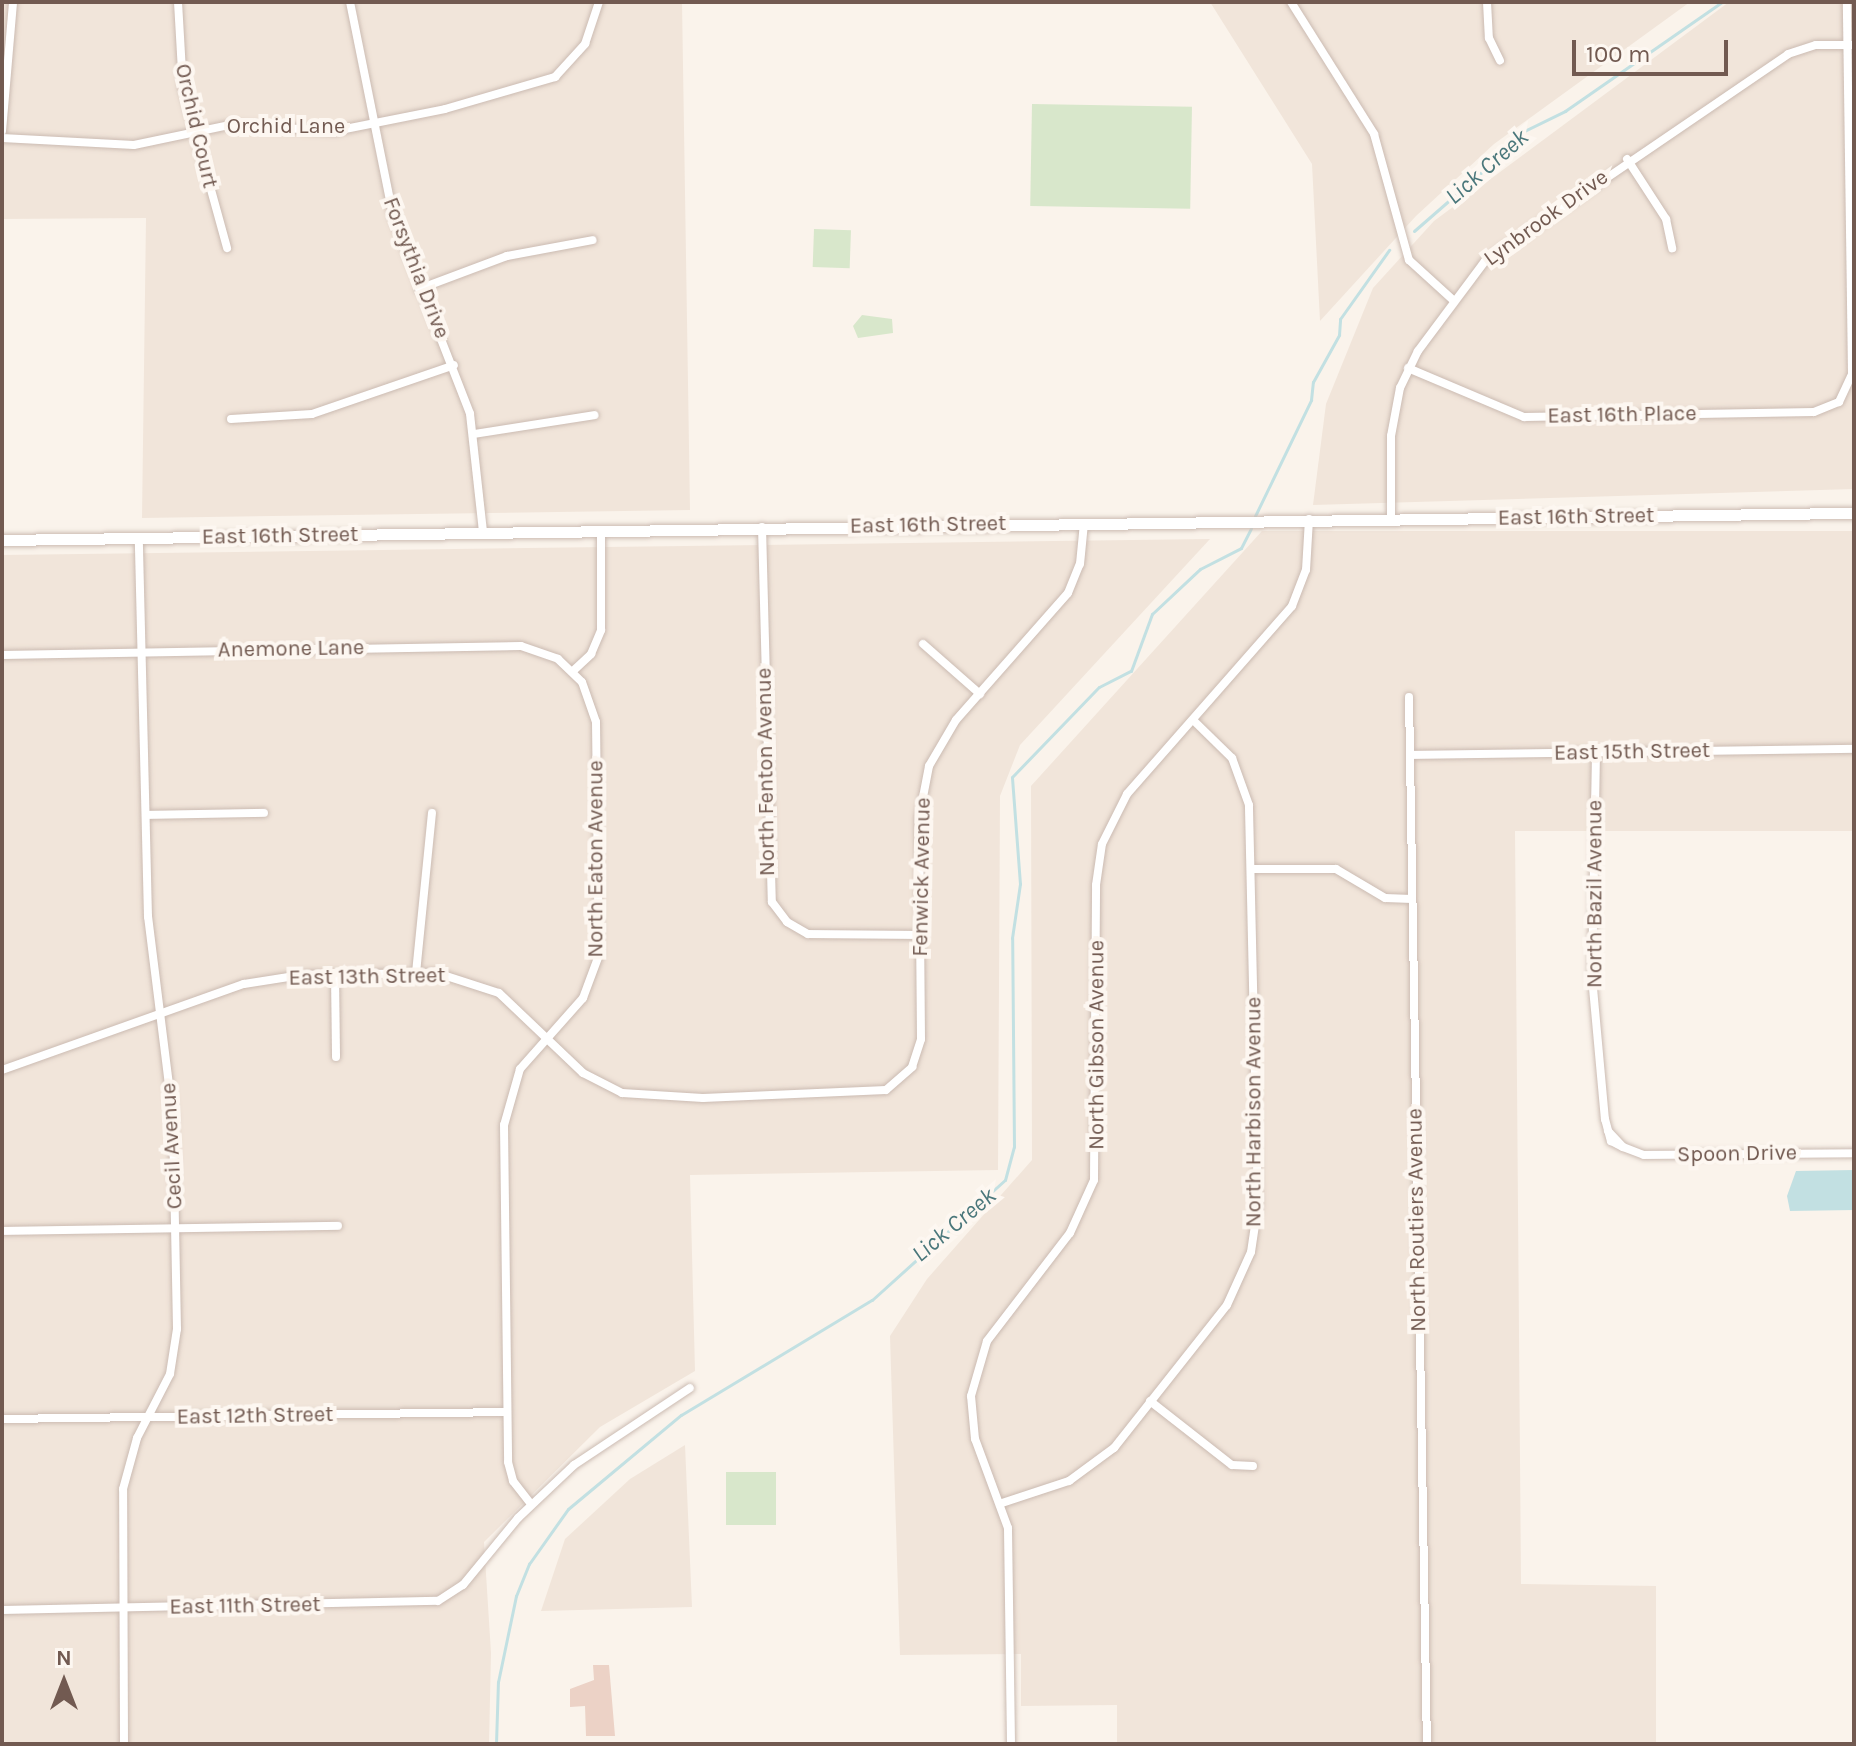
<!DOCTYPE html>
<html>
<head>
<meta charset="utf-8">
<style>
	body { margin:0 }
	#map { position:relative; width:1856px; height:1746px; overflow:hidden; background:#faf3eb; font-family:Karla,sans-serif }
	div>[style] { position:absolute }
	.residential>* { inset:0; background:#f1e5da }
	.green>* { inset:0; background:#d8e7cb; transform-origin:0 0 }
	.water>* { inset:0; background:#c2e0e2 }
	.stream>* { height:3px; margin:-1.5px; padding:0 1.5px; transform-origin:1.5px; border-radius:1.5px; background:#c2e0e2 }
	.building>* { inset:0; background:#ecd2c6 }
	.roads { filter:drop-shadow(0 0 2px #cbbbb2) drop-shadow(0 0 2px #cbbbb2) }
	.street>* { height:8px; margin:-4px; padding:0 4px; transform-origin:4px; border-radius:4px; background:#fff }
	.secondary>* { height:11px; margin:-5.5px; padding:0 5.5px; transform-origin:5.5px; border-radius:5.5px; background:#fff }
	span { translate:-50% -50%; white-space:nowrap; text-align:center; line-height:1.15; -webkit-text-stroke:8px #fdf7f1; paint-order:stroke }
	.street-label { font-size:22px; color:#725a51 }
	.water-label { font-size:24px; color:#4a777b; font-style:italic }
	.frame { position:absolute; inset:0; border:4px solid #725a51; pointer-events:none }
	.north { position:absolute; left:24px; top:1642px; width:80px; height:80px; -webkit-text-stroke:6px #fdf7f1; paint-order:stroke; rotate:0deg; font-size:22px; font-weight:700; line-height:32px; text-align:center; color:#725a51 }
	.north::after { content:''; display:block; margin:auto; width:28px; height:36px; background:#725a51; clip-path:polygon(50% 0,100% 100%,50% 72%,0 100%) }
	.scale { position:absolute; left:1572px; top:40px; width:156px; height:36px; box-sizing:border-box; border:4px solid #725a51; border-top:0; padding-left:10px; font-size:24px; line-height:28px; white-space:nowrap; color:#725a51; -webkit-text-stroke:6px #fdf7f1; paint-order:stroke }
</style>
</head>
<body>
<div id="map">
	<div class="residential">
		<div style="clip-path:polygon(2px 2px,682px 2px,690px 510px,142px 518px,146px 218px,2px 219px)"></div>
		<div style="clip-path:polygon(1210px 2px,1690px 2px,1494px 144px,1416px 216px,1320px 321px,1312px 164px)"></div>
		<div style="clip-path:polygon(1729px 2px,1854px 2px,1854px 489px,1313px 505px,1326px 404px,1373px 288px,1434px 221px)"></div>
		<div style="clip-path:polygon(1262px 531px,1854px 531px,1854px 831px,1515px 831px,1521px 1584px,1656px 1586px,1656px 1744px,1117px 1744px,1117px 1705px,1021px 1706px,1021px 1654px,900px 1655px,890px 1336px,927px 1279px,1032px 1160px,1031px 786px)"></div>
		<div style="clip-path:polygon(1210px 539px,1020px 745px,1000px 796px,998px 1170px,690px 1175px,695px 1371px,600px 1427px,484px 1542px,491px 1653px,489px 1744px,2px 1744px,2px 555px)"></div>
		<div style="clip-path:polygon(685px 1445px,692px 1607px,541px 1611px,565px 1539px,630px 1479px)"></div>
	</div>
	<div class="green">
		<div style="left:1032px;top:104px;width:160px;height:102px;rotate:1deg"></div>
		<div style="left:814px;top:229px;width:37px;height:38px;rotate:2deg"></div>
		<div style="clip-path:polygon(862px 315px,892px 319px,893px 333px,858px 338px,853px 326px)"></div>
		<div style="left:726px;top:1472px;width:50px;height:53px"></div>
	</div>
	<div class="water">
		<div style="clip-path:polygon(1854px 1170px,1854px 1210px,1790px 1211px,1787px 1196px,1796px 1171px)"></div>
	</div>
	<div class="stream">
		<div style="left:1414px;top:231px;width:125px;rotate:-41.1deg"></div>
		<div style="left:1508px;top:149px;width:16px;rotate:-60deg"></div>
		<div style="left:1516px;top:135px;width:55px;rotate:-26.1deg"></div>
		<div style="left:1565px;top:111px;width:191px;rotate:-34.8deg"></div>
		<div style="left:1255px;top:516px;width:129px;rotate:-64.2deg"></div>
		<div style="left:1311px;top:400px;width:18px;rotate:-84deg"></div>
		<div style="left:1313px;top:382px;width:54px;rotate:-61deg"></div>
		<div style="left:1339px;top:335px;width:16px;rotate:-86deg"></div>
		<div style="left:1340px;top:319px;width:85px;rotate:-54.6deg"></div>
		<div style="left:496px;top:1744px;width:62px;rotate:-88.2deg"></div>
		<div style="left:498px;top:1682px;width:88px;rotate:-78.2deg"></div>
		<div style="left:516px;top:1596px;width:35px;rotate:-68deg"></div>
		<div style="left:529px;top:1564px;width:67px;rotate:-54.7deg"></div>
		<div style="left:568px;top:1509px;width:147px;rotate:-39.8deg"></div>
		<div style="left:681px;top:1415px;width:223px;rotate:-31.1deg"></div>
		<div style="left:872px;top:1300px;width:179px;rotate:-42.1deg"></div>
		<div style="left:1005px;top:1180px;width:34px;rotate:-75deg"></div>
		<div style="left:1014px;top:1147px;width:209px;rotate:-90.5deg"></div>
		<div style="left:1012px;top:938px;width:55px;rotate:-81.6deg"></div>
		<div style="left:1020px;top:884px;width:107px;rotate:-94.3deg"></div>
		<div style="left:1012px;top:777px;width:125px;rotate:-46deg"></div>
		<div style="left:1099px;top:687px;width:36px;rotate:-27deg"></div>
		<div style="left:1131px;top:671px;width:61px;rotate:-69.8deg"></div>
		<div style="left:1152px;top:614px;width:66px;rotate:-43.2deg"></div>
		<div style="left:1200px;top:569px;width:46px;rotate:-27.1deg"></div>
		<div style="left:1241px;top:548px;width:22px;rotate:-63deg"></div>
	</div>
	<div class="building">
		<div style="clip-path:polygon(593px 1665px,609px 1665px,615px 1736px,586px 1736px,585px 1706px,570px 1707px,570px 1689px,594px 1680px)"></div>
	</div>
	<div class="roads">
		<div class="street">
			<div style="left:178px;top:2px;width:86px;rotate:86.7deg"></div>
			<div style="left:183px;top:88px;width:166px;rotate:74.6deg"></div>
			<div style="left:350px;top:2px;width:218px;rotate:78.6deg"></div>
			<div style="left:393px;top:216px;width:212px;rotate:68.7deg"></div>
			<div style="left:470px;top:414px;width:119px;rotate:83.7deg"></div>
			<div style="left:1291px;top:2px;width:156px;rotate:57.8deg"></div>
			<div style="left:1374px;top:134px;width:131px;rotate:74.5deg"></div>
			<div style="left:1409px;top:260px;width:61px;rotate:42.3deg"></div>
			<div style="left:1487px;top:2px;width:36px;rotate:87deg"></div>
			<div style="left:1489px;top:38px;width:25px;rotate:64deg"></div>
			<div style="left:2px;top:131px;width:129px;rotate:-85.1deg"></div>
			<div style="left:2px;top:138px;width:132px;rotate:3deg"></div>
			<div style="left:134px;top:145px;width:98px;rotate:-11.8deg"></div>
			<div style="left:230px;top:125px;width:105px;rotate:3.3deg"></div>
			<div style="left:335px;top:131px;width:112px;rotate:-11.3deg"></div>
			<div style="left:445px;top:109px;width:115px;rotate:-16.2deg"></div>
			<div style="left:555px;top:77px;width:45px;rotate:-47.7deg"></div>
			<div style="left:585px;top:44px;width:44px;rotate:-71.6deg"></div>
			<div style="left:1627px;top:159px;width:72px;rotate:57deg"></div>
			<div style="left:1666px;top:219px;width:30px;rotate:78deg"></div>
			<div style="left:419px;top:289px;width:94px;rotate:-20.6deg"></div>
			<div style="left:507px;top:256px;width:87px;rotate:-10.5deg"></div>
			<div style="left:1408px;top:368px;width:126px;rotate:22.9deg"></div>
			<div style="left:1524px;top:417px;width:290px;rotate:-1deg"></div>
			<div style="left:1814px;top:412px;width:27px;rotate:-22deg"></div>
			<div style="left:1839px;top:402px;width:31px;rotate:-65deg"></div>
			<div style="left:1852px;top:374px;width:372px;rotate:-90.8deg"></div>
			<div style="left:231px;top:419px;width:81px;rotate:-3.5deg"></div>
			<div style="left:312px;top:414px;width:150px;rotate:-19deg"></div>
			<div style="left:474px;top:434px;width:122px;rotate:-8.9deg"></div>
			<div style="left:1391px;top:519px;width:83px;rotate:-90deg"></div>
			<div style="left:1391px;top:436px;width:49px;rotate:-79.4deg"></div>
			<div style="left:1400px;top:388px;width:41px;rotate:-64.1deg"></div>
			<div style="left:1418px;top:351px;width:112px;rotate:-53.3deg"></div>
			<div style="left:1485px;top:261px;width:367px;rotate:-34.3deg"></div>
			<div style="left:1788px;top:54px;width:29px;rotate:-18deg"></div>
			<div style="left:1816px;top:45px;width:38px"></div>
			<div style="left:762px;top:527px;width:375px;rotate:88.5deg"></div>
			<div style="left:772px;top:902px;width:25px;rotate:53deg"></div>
			<div style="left:787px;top:922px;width:24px;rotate:30deg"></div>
			<div style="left:808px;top:934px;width:112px;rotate:0.5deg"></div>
			<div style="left:923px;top:644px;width:76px;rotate:41.3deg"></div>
			<div style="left:2px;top:655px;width:519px;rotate:-0.99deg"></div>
			<div style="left:521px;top:646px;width:39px;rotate:19deg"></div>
			<div style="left:558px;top:659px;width:33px;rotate:44deg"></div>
			<div style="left:582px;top:682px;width:42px;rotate:70.7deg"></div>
			<div style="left:596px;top:722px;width:233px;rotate:89.3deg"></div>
			<div style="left:599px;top:955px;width:46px;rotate:110.4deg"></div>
			<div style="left:583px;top:998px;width:95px;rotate:131.6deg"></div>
			<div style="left:520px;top:1069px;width:58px;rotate:105.9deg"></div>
			<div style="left:504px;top:1125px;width:337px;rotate:89.3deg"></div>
			<div style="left:508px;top:1462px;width:20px;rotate:75deg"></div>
			<div style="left:513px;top:1481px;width:29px;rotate:52deg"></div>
			<div style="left:573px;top:671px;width:25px;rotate:-43deg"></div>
			<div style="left:591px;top:654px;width:26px;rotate:-67deg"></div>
			<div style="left:601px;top:630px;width:100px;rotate:-90deg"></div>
			<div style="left:1409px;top:697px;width:1047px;rotate:89.02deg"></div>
			<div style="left:1596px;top:752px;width:225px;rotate:91deg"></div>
			<div style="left:1592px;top:977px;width:143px;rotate:84.8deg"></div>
			<div style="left:1605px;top:1119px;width:23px;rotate:75deg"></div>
			<div style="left:1611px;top:1141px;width:13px;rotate:27deg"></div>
			<div style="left:1623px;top:1147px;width:22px;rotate:-133deg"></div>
			<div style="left:1410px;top:755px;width:444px;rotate:-0.8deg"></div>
			<div style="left:146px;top:815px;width:118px;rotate:-1deg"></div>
			<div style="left:1251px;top:869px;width:85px"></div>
			<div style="left:1336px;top:869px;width:57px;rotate:30.6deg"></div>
			<div style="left:1385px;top:898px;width:27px;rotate:2deg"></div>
			<div style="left:416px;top:973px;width:161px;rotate:-84.3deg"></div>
			<div style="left:335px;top:974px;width:83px;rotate:89.3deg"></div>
			<div style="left:2px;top:1070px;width:257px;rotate:-19.6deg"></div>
			<div style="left:244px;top:984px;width:58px;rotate:-9deg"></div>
			<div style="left:301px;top:975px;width:136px;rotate:-0.8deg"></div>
			<div style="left:437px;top:973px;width:65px;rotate:17.9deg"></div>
			<div style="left:499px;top:993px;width:116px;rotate:43.6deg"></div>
			<div style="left:583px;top:1073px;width:44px;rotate:27.1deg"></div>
			<div style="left:622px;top:1093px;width:81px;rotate:3.5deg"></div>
			<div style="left:703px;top:1098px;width:183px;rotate:-2.5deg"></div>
			<div style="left:886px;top:1090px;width:35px;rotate:-41deg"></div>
			<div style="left:912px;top:1067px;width:29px;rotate:-72deg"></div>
			<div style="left:921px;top:1039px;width:221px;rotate:-90.5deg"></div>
			<div style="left:919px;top:818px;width:53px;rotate:-79.1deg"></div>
			<div style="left:929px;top:766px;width:53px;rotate:-59.6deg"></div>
			<div style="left:956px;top:720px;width:169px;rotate:-48.6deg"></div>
			<div style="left:1068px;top:593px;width:31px;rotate:-68deg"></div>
			<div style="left:1080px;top:564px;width:41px;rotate:-84.4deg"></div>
			<div style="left:1623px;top:1147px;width:22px;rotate:21deg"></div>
			<div style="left:1644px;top:1155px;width:210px;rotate:-0.5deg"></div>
			<div style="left:2px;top:1231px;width:336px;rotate:-0.9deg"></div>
			<div style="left:1150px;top:1401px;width:104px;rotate:38deg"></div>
			<div style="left:1232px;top:1465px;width:21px;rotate:3deg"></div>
			<div style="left:2px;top:1419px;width:505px;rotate:-0.79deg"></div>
			<div style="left:1002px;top:1503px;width:71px;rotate:-18.2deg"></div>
			<div style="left:1069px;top:1481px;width:56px;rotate:-36.3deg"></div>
			<div style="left:1114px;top:1448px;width:182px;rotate:-51.7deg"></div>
			<div style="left:1227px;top:1305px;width:58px;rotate:-65.6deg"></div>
			<div style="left:1251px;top:1252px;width:48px;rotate:-81.5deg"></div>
			<div style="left:1258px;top:1205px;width:400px;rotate:-91.3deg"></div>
			<div style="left:1249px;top:805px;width:50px;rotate:-109.9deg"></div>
			<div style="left:1232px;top:758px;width:54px;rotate:-135.7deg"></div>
			<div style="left:2px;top:1610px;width:436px;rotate:-1.2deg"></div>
			<div style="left:438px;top:1601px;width:30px;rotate:-33deg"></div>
			<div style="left:463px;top:1585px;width:87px;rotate:-50.6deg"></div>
			<div style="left:518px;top:1518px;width:77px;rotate:-43.4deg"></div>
			<div style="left:574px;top:1465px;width:139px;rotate:-33.6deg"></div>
			<div style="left:124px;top:1744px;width:255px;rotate:-90.2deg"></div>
			<div style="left:123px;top:1489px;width:53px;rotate:-74.6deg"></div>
			<div style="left:137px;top:1438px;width:72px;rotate:-62.7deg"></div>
			<div style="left:170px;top:1374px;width:46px;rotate:-81.2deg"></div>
			<div style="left:177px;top:1329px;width:212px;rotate:-91.1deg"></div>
			<div style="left:173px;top:1117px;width:202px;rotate:-97.1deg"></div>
			<div style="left:148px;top:917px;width:379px;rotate:-91.4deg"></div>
			<div style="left:1011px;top:1744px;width:216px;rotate:-90.8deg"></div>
			<div style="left:1008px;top:1528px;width:95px;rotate:-110.3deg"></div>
			<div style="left:975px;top:1439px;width:43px;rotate:-95.3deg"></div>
			<div style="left:971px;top:1396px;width:57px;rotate:-73.8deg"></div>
			<div style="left:987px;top:1341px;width:136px;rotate:-52.5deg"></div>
			<div style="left:1070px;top:1233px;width:58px;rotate:-65.6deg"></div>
			<div style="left:1094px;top:1180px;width:295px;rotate:-89.6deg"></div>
			<div style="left:1096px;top:885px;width:41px;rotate:-81.7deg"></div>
			<div style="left:1102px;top:844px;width:56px;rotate:-63.4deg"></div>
			<div style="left:1127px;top:794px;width:250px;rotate:-48.7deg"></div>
			<div style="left:1292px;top:606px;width:39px;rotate:-69deg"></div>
			<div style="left:1306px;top:570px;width:51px;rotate:-86.6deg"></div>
		</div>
		<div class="secondary">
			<div style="left:2px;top:540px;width:1852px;rotate:-0.84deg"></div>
		</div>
	</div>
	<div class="street-label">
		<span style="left:196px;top:126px;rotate:77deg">Orchid Court</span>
		<span style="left:286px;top:127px">Orchid Lane</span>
		<span style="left:1546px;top:218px;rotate:-36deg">Lynbrook Drive</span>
		<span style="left:416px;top:268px;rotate:69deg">Forsythia Drive</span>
		<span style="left:1622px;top:415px;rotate:-1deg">East 16th Place</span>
		<span style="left:1576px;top:517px;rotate:-1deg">East 16th Street</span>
		<span style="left:928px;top:525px;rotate:-1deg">East 16th Street</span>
		<span style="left:280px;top:536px;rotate:-1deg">East 16th Street</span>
		<span style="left:291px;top:649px;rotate:-1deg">Anemone Lane</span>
		<span style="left:1632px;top:752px;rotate:-1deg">East 15th Street</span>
		<span style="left:766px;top:772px;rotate:-91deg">North Fenton Avenue</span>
		<span style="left:596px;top:859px;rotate:-90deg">North Eaton Avenue</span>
		<span style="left:922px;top:877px;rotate:-89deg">Fenwick Avenue</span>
		<span style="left:1595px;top:894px;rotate:-90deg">North Bazil Avenue</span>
		<span style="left:367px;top:977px;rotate:-1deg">East 13th Street</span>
		<span style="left:1097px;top:1045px;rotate:-90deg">North Gibson Avenue</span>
		<span style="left:1254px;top:1112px;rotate:-90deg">North Harbison Avenue</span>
		<span style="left:172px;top:1146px;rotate:-93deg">Cecil Avenue</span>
		<span style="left:1737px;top:1154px;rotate:-1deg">Spoon Drive</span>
		<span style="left:1417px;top:1220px;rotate:-91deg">North Routiers Avenue</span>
		<span style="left:255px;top:1416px;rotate:-1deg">East 12th Street</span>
		<span style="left:245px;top:1606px;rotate:-1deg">East 11th Street</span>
	</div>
	<div class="water-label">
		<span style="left:1487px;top:167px;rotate:-41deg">Lick Creek</span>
		<span style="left:954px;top:1225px;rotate:-40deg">Lick Creek</span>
	</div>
	<div class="frame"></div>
	<div class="north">N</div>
	<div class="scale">100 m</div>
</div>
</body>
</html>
